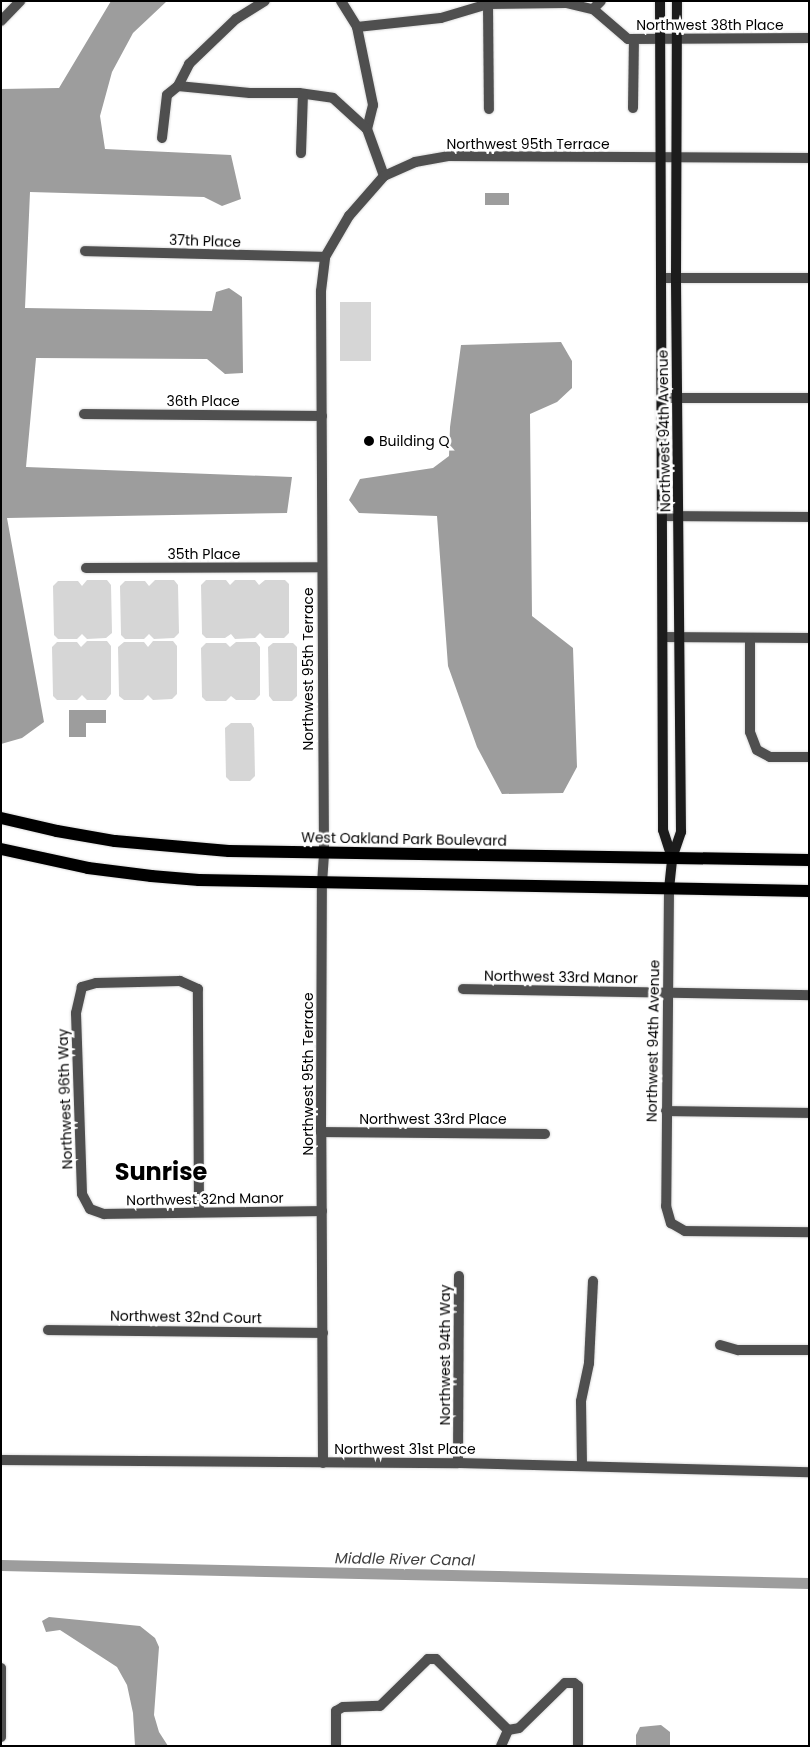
<!DOCTYPE html>
<html>
<head>
<meta charset="utf-8">
<style>
	body { margin:0 }
	#map { position:relative; width:810px; height:1747px; overflow:hidden; background:#fff; font-family:Poppins,sans-serif }
	div>[style] { position:absolute }
	.green>* { inset:0; background:#d6d6d6; transform-origin:0 0 }
	.water>* { inset:0; background:#9d9d9d; transform-origin:0 0 }
	.canal>* { height:11px; margin:-5.5px; padding:0 5.5px; transform-origin:5.5px; border-radius:5.5px; background:#9d9d9d }
	.roads { filter:drop-shadow(0 0 1px #dbdbdb) drop-shadow(0 0 1px #dbdbdb) }
	.street>* { height:10px; margin:-5px; padding:0 5px; transform-origin:5px; border-radius:5px; background:#4f4f4f }
	.secondary>* { height:10px; margin:-5px; padding:0 5px; transform-origin:5px; border-radius:5px; background:#1c1c1c }
	.primary>* { height:12px; margin:-6px; padding:0 6px; transform-origin:6px; border-radius:6px; background:#000 }
	.dots>* { width:14px; height:14px; translate:-50% -50%; box-sizing:border-box; border:2px solid #fff; border-radius:50% }
	span { translate:-50% -50%; white-space:nowrap; text-align:center; line-height:1.15; -webkit-text-stroke:5px #fff; paint-order:stroke }
	.street-label { font-size:14px; color:#000 }
	.poi-label { font-size:14px; color:#000 }
	.left { translate:0 -50%; text-align:left }
	.water-label { font-size:15px; color:#3e3e3e; font-style:italic }
	.town-label { font-size:24px; color:#000; font-weight:700 }
	.frame { position:absolute; inset:0; border:2px solid #000; pointer-events:none }
</style>
</head>
<body>
<div id="map">
	<div class="green">
		<div style="left:340px;top:302px;width:31px;height:59px"></div>
		<div style="clip-path:polygon(87px 580px,107px 580px,111px 585px,112px 633px,106px 638px,87px 639px,82px 634px,77px 639px,58px 639px,54px 635px,53px 586px,58px 581px,78px 581px,82px 586px)"></div>
		<div style="clip-path:polygon(155px 580px,174px 580px,178px 585px,179px 633px,174px 638px,154px 639px,149px 634px,144px 639px,125px 639px,121px 635px,120px 586px,125px 581px,145px 581px,149px 586px)"></div>
		<div style="clip-path:polygon(206px 580px,226px 580px,230px 585px,235px 580px,255px 580px,259px 585px,265px 580px,285px 580px,289px 584px,289px 633px,284px 638px,265px 638px,260px 633px,255px 638px,235px 639px,231px 634px,225px 638px,206px 638px,202px 634px,201px 585px)"></div>
		<div style="clip-path:polygon(87px 641px,107px 641px,111px 646px,111px 694px,106px 700px,87px 700px,82px 695px,77px 700px,57px 700px,53px 696px,52px 647px,57px 642px,77px 642px,81px 647px)"></div>
		<div style="clip-path:polygon(153px 641px,173px 641px,177px 646px,177px 694px,172px 699px,153px 700px,148px 695px,143px 700px,124px 700px,119px 696px,118px 647px,124px 642px,144px 642px,148px 647px)"></div>
		<div style="clip-path:polygon(236px 642px,256px 642px,260px 647px,260px 695px,255px 700px,236px 700px,231px 696px,226px 701px,206px 701px,202px 697px,201px 648px,206px 643px,226px 643px,230px 647px)"></div>
		<div style="clip-path:polygon(273px 643px,293px 643px,297px 647px,297px 696px,292px 701px,273px 701px,269px 696px,268px 647px)"></div>
		<div style="clip-path:polygon(231px 723px,251px 723px,254px 728px,255px 776px,250px 781px,230px 781px,226px 777px,225px 728px)"></div>
	</div>
	<div class="water">
		<div style="clip-path:polygon(111px 1px,167px 1px,133px 33px,112px 72px,100px 116px,105px 149px,231px 155px,241px 199px,222px 206px,204px 197px,30px 192px,25px 308px,212px 311px,216px 292px,229px 288px,242px 297px,243px 373px,225px 374px,207px 359px,36px 358px,26px 467px,292px 477px,287px 513px,7px 518px,44px 722px,22px 738px,1px 744px,1px 89px,59px 88px)"></div>
		<div style="left:485px;top:193px;width:24px;height:12px"></div>
		<div style="clip-path:polygon(561px 342px,572px 361px,572px 388px,557px 402px,530px 414px,532px 616px,573px 648px,577px 767px,563px 793px,502px 794px,477px 747px,448px 666px,437px 516px,359px 513px,349px 500px,360px 479px,433px 468px,449px 456px,450px 427px,461px 345px)"></div>
		<div style="clip-path:polygon(69px 710px,106px 710px,106px 723px,86px 723px,86px 737px,69px 737px)"></div>
		<div style="clip-path:polygon(49px 1617px,140px 1626px,155px 1638px,159px 1647px,154px 1715px,159px 1732px,168px 1746px,135px 1746px,133px 1713px,127px 1685px,117px 1667px,60px 1630px,46px 1632px,42px 1621px)"></div>
		<div style="clip-path:polygon(661px 1725px,670px 1732px,670px 1746px,636px 1746px,636px 1735px,640px 1727px)"></div>
	</div>
	<div class="canal">
		<div style="left:1px;top:1565px;width:808px;rotate:1.28deg"></div>
	</div>
	<div class="roads">
		<div class="street">
			<div style="left:341px;top:1px;width:31px;rotate:58deg"></div>
			<div style="left:357px;top:27px;width:84px;rotate:-6.1deg"></div>
			<div style="left:441px;top:18px;width:49px;rotate:-16.6deg"></div>
			<div style="left:488px;top:4px;width:78px;rotate:-0.7deg"></div>
			<div style="left:566px;top:3px;width:28px;rotate:13deg"></div>
			<div style="left:593px;top:9px;width:46px;rotate:40.6deg"></div>
			<div style="left:628px;top:39px;width:181px;rotate:-0.3deg"></div>
			<div style="left:488px;top:4px;width:105px;rotate:89.5deg"></div>
			<div style="left:593px;top:9px;width:11px;rotate:-45deg"></div>
			<div style="left:1px;top:21px;width:28px;rotate:-46deg"></div>
			<div style="left:357px;top:27px;width:80px;rotate:78.4deg"></div>
			<div style="left:373px;top:105px;width:25px;rotate:104deg"></div>
			<div style="left:367px;top:129px;width:50px;rotate:70.1deg"></div>
			<div style="left:178px;top:86px;width:72px;rotate:5.6deg"></div>
			<div style="left:250px;top:93px;width:49px"></div>
			<div style="left:299px;top:93px;width:34px;rotate:8deg"></div>
			<div style="left:333px;top:98px;width:46px;rotate:42.4deg"></div>
			<div style="left:633px;top:108px;width:69px;rotate:-89.2deg"></div>
			<div style="left:162px;top:138px;width:43px;rotate:-83.4deg"></div>
			<div style="left:167px;top:95px;width:14px;rotate:-39deg"></div>
			<div style="left:178px;top:86px;width:25px;rotate:-63deg"></div>
			<div style="left:189px;top:64px;width:65px;rotate:-43.8deg"></div>
			<div style="left:236px;top:19px;width:34px;rotate:-32deg"></div>
			<div style="left:301px;top:153px;width:59px;rotate:-88.1deg"></div>
			<div style="left:85px;top:251px;width:240px;rotate:1.4deg"></div>
			<div style="left:661px;top:278px;width:148px"></div>
			<div style="left:663px;top:398px;width:146px"></div>
			<div style="left:84px;top:414px;width:238px;rotate:0.5deg"></div>
			<div style="left:662px;top:516px;width:147px;rotate:0.4deg"></div>
			<div style="left:86px;top:568px;width:236px;rotate:-0.2deg"></div>
			<div style="left:663px;top:637px;width:146px;rotate:0.4deg"></div>
			<div style="left:750px;top:639px;width:93px;rotate:90deg"></div>
			<div style="left:750px;top:732px;width:19px;rotate:69deg"></div>
			<div style="left:757px;top:750px;width:15px;rotate:28deg"></div>
			<div style="left:770px;top:757px;width:39px"></div>
			<div style="left:669px;top:889px;width:317px;rotate:90.5deg"></div>
			<div style="left:666px;top:1206px;width:18px;rotate:74deg"></div>
			<div style="left:671px;top:1223px;width:16px;rotate:30deg"></div>
			<div style="left:685px;top:1231px;width:124px;rotate:0.5deg"></div>
			<div style="left:463px;top:989px;width:346px;rotate:1deg"></div>
			<div style="left:666px;top:1111px;width:143px;rotate:0.8deg"></div>
			<div style="left:321px;top:1132px;width:224px;rotate:0.5deg"></div>
			<div style="left:199px;top:1212px;width:223px;rotate:-90.3deg"></div>
			<div style="left:198px;top:989px;width:20px;rotate:-156deg"></div>
			<div style="left:180px;top:981px;width:84px;rotate:178.6deg"></div>
			<div style="left:96px;top:983px;width:15px;rotate:164deg"></div>
			<div style="left:82px;top:987px;width:27px;rotate:103deg"></div>
			<div style="left:76px;top:1013px;width:181px;rotate:88.1deg"></div>
			<div style="left:82px;top:1194px;width:17px;rotate:62deg"></div>
			<div style="left:90px;top:1209px;width:15px;rotate:20deg"></div>
			<div style="left:104px;top:1214px;width:218px;rotate:-0.8deg"></div>
			<div style="left:48px;top:1330px;width:275px;rotate:0.6deg"></div>
			<div style="left:720px;top:1345px;width:19px;rotate:16deg"></div>
			<div style="left:738px;top:1350px;width:71px"></div>
			<div style="left:1px;top:1460px;width:457px;rotate:0.4deg"></div>
			<div style="left:458px;top:1463px;width:351px;rotate:1.5deg"></div>
			<div style="left:323px;top:1463px;width:331px;rotate:-90.3deg"></div>
			<div style="left:321px;top:1132px;width:249px;rotate:-89.8deg"></div>
			<div style="left:322px;top:883px;width:31px;rotate:-86deg"></div>
			<div style="left:324px;top:852px;width:561px;rotate:-90.31deg"></div>
			<div style="left:321px;top:291px;width:34px;rotate:-83deg"></div>
			<div style="left:325px;top:257px;width:48px;rotate:-59.7deg"></div>
			<div style="left:349px;top:216px;width:53px;rotate:-48.8deg"></div>
			<div style="left:384px;top:176px;width:34px;rotate:-24deg"></div>
			<div style="left:415px;top:162px;width:35px;rotate:-10deg"></div>
			<div style="left:449px;top:156px;width:360px;rotate:0.3deg"></div>
			<div style="left:458px;top:1463px;width:187px;rotate:-89.7deg"></div>
			<div style="left:582px;top:1465px;width:64px;rotate:-90.9deg"></div>
			<div style="left:581px;top:1401px;width:39px;rotate:-78deg"></div>
			<div style="left:589px;top:1363px;width:82px;rotate:-87.2deg"></div>
			<div style="left:1px;top:1668px;width:69px;rotate:90deg"></div>
			<div style="left:336px;top:1746px;width:35px;rotate:-90deg"></div>
			<div style="left:336px;top:1711px;width:8px;rotate:-30deg"></div>
			<div style="left:343px;top:1707px;width:37px;rotate:-2deg"></div>
			<div style="left:380px;top:1706px;width:67px;rotate:-44.4deg"></div>
			<div style="left:428px;top:1659px;width:8px"></div>
			<div style="left:436px;top:1659px;width:101px;rotate:44.6deg"></div>
			<div style="left:508px;top:1730px;width:11px;rotate:-10deg"></div>
			<div style="left:519px;top:1728px;width:64px;rotate:-44.4deg"></div>
			<div style="left:565px;top:1683px;width:9px"></div>
			<div style="left:574px;top:1683px;width:5px;rotate:37deg"></div>
			<div style="left:578px;top:1686px;width:60px;rotate:90deg"></div>
			<div style="left:501px;top:1746px;width:17px;rotate:-66deg"></div>
		</div>
		<div class="secondary">
			<div style="left:660px;top:1px;width:829px;rotate:89.79deg"></div>
			<div style="left:663px;top:830px;width:29px;rotate:72deg"></div>
			<div style="left:669px;top:889px;width:31px;rotate:-84deg"></div>
			<div style="left:672px;top:858px;width:28px;rotate:-71deg"></div>
			<div style="left:681px;top:832px;width:554px;rotate:-90.52deg"></div>
			<div style="left:676px;top:278px;width:277px;rotate:-89.8deg"></div>
		</div>
		<div class="primary">
			<div style="left:1px;top:818px;width:57px;rotate:13.1deg"></div>
			<div style="left:57px;top:831px;width:59px;rotate:9.8deg"></div>
			<div style="left:115px;top:841px;width:114px;rotate:5deg"></div>
			<div style="left:229px;top:851px;width:580px;rotate:0.89deg"></div>
			<div style="left:1px;top:849px;width:89px;rotate:12.3deg"></div>
			<div style="left:88px;top:868px;width:64px;rotate:7.2deg"></div>
			<div style="left:151px;top:876px;width:48px;rotate:4.8deg"></div>
			<div style="left:199px;top:880px;width:610px;rotate:1.03deg"></div>
		</div>
	</div>
	<div class="dots">
		<div style="left:369px;top:441px;background:#000"></div>
	</div>
	<div class="street-label">
		<span style="left:710px;top:25px">Northwest 38th Place</span>
		<span style="left:528px;top:144px">Northwest 95th Terrace</span>
		<span style="left:205px;top:241px;rotate:2deg">37th Place</span>
		<span style="left:203px;top:401px">36th Place</span>
		<span style="left:664px;top:431px;rotate:-91deg">Northwest 94th Avenue</span>
		<span style="left:204px;top:554px">35th Place</span>
		<span style="left:308px;top:669px;rotate:-90deg">Northwest 95th Terrace</span>
		<span style="left:404px;top:839px;rotate:1deg">West Oakland Park Boulevard</span>
		<span style="left:561px;top:977px;rotate:1deg">Northwest 33rd Manor</span>
		<span style="left:653px;top:1041px;rotate:-89deg">Northwest 94th Avenue</span>
		<span style="left:308px;top:1074px;rotate:-90deg">Northwest 95th Terrace</span>
		<span style="left:65px;top:1099px;rotate:-92deg">Northwest 96th Way</span>
		<span style="left:433px;top:1119px">Northwest 33rd Place</span>
		<span style="left:205px;top:1199px;rotate:-1deg">Northwest 32nd Manor</span>
		<span style="left:186px;top:1317px;rotate:1deg">Northwest 32nd Court</span>
		<span style="left:445px;top:1355px;rotate:-90deg">Northwest 94th Way</span>
		<span style="left:405px;top:1449px">Northwest 31st Place</span>
	</div>
	<div class="poi-label">
		<span class="left" style="left:379px;top:441px">Building Q</span>
	</div>
	<div class="water-label">
		<span style="left:405px;top:1559px;rotate:1deg">Middle River Canal</span>
	</div>
	<div class="town-label">
		<span style="left:161px;top:1172px">Sunrise</span>
	</div>
	<div class="frame"></div>
</div>
</body>
</html>
